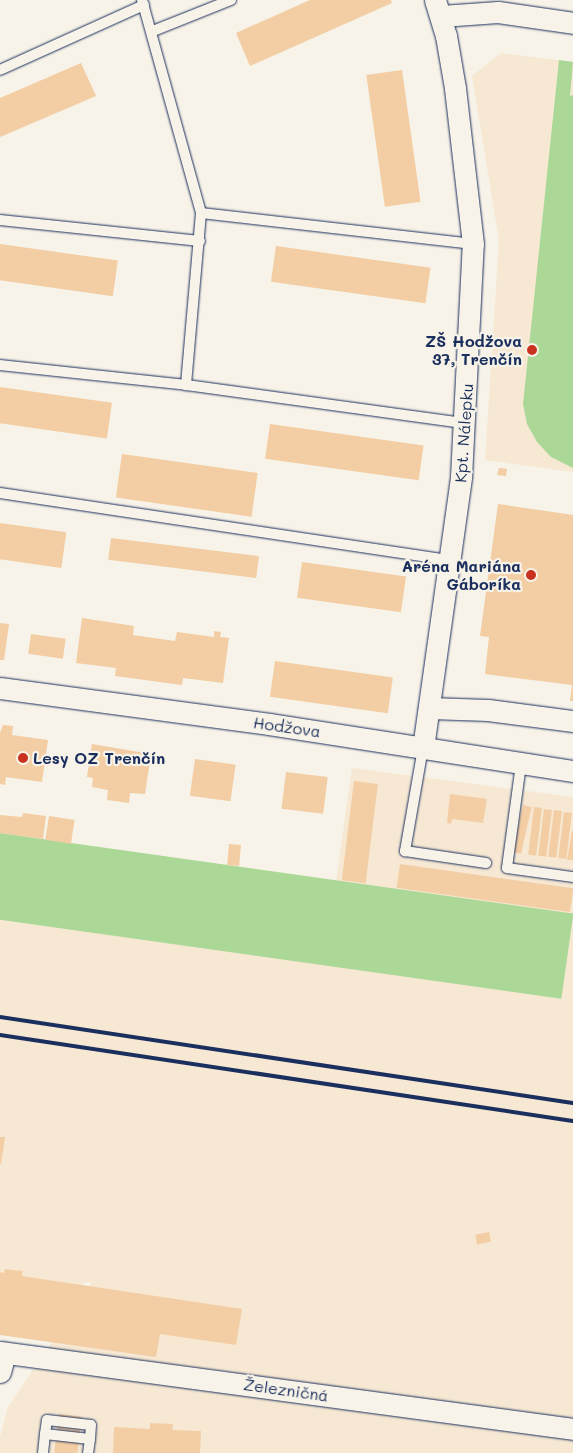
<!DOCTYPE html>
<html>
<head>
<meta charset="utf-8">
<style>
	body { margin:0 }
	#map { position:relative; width:573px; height:1453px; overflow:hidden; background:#f7f3e8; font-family:Mali,sans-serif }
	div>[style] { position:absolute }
	.built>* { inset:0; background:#f6e8d3 }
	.green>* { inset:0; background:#acd897; transform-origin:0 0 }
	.building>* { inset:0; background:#f3cda3; transform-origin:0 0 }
	.roads { filter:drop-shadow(0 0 1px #1b2f5e) drop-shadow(0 0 1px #1b2f5e) }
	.lane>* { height:10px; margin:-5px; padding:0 5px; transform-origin:5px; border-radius:5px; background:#f7f3e8 }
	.street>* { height:21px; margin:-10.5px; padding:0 10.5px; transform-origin:10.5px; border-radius:10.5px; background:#f7f3e8 }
	.rail>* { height:4px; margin:-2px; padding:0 2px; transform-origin:2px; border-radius:2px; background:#1b2f5e }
	.dots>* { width:14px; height:14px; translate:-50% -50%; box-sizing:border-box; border:2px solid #f7f3e8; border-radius:50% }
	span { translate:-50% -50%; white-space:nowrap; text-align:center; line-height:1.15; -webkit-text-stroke:4.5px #f7f3e8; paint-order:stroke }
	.poi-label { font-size:16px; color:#1b2f5e; font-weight:700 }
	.right { translate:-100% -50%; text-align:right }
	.left { translate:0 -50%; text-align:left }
	.street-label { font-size:16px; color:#1b2f5e }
</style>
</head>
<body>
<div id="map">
	<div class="built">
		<div style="clip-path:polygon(501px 53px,573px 62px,573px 472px,485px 460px,499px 241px,472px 76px)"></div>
		<div style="clip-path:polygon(352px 768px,573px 797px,573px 1453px,0 1453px,0 1437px,8px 1407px,92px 1282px,84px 1282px,82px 1285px,22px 1276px,23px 1271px,5px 1269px,4px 1273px,0 1272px,0 833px,336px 882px)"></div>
	</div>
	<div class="green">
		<div style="clip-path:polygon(559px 60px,573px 62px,570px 96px,573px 95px,573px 468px,551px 457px,537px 442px,527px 424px,523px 404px)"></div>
		<div style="left:0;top:833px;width:579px;height:86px;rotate:8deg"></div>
	</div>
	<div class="building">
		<div style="clip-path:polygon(310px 0,391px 0,392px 3px,250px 66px,236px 33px)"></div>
		<div style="clip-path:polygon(81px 63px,96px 96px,0 137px,0 98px)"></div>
		<div style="left:402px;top:70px;width:133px;height:36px;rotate:82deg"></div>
		<div style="left:0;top:244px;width:119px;height:36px;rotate:8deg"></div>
		<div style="left:276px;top:246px;width:156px;height:36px;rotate:8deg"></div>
		<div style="left:0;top:387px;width:113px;height:36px;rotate:8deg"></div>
		<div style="left:270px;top:424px;width:155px;height:35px;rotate:8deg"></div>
		<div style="left:122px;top:454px;width:137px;height:44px;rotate:8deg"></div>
		<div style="clip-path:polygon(499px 468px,507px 469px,506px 476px,497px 475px)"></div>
		<div style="clip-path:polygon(498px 504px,573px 515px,573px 701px,570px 701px,572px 685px,485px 674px,489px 637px,480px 636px)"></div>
		<div style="left:0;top:523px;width:67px;height:36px;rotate:8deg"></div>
		<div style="left:111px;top:538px;width:149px;height:22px;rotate:7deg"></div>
		<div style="left:302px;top:562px;width:105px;height:36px;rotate:8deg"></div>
		<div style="clip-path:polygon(82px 618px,134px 626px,133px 635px,175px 641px,177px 632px,214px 637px,214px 631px,221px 632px,220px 637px,229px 638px,223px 683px,183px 678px,182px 685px,115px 676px,116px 668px,76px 663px)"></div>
		<div style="clip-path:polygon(0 623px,9px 624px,4px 660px,0 660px)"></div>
		<div style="left:31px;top:634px;width:35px;height:20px;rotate:8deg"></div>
		<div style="left:275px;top:661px;width:119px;height:36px;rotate:8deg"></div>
		<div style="clip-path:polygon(3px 725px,13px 726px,12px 735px,48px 740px,42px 782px,6px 777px,5px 785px,0 784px,0 733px)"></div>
		<div style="clip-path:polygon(92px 744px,151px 754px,145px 794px,130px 793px,129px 803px,107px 800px,108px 790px,92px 787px,93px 778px,87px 777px)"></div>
		<div style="left:195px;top:759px;width:41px;height:37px;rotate:8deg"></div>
		<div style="left:286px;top:772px;width:42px;height:37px;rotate:7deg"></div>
		<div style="left:354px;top:781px;width:24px;height:100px;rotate:7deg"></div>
		<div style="clip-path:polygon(450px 794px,487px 799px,483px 823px,452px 819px,451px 824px,447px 823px)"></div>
		<div style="left:523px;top:805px;width:9px;height:48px;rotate:13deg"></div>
		<div style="left:534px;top:807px;width:8px;height:48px;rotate:7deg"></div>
		<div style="left:544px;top:809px;width:8px;height:47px;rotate:7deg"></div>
		<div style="left:554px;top:810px;width:8px;height:47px;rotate:7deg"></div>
		<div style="left:564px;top:812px;width:8px;height:46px;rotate:7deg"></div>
		<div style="clip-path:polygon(23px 813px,46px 816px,43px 839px,0 833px,0 815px,22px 817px)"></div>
		<div style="left:49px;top:816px;width:26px;height:24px;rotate:9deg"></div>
		<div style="clip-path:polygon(572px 831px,573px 831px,573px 860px,567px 860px)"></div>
		<div style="left:229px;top:844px;width:12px;height:21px;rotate:5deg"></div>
		<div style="left:400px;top:864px;width:175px;height:24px;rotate:8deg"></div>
		<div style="clip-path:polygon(0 1137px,5px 1137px,1px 1164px,0 1164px)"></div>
		<div style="left:489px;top:1232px;width:10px;height:14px;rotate:79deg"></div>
		<div style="clip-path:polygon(5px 1269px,23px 1271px,22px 1276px,242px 1309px,236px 1345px,160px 1334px,156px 1357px,0 1335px,0 1272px,4px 1273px)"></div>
		<div style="left:59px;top:1414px;width:23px;height:39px;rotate:7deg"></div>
		<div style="clip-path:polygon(150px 1423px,173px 1424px,172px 1430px,201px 1431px,200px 1453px,113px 1453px,114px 1427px,150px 1429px)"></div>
	</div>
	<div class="roads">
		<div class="lane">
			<div style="left:142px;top:0;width:221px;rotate:74.5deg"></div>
			<div style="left:201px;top:213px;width:173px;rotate:95deg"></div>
			<div style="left:153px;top:31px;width:84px;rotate:-21.7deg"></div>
			<div style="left:0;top:70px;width:158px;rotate:-24.3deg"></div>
			<div style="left:201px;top:213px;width:274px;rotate:6.5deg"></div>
			<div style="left:0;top:220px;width:201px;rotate:6deg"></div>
			<div style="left:0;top:365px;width:187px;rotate:6.1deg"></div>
			<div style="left:186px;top:385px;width:282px;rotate:7.8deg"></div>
			<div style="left:0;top:493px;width:455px;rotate:8.5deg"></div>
			<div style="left:423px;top:748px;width:105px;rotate:99.9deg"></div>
			<div style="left:405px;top:851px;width:82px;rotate:8.4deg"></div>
			<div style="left:521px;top:764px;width:105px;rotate:97.7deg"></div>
			<div style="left:507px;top:868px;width:67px;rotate:7.8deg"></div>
			<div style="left:45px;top:1434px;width:14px;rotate:-82deg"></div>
			<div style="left:47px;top:1420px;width:44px;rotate:6.5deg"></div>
			<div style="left:91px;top:1425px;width:14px;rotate:94deg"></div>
			<div style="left:43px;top:1453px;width:19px;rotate:-84deg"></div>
			<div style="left:45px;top:1434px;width:45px;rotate:6.3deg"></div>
			<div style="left:90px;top:1439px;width:14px;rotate:98deg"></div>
		</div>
		<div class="street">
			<div style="left:441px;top:16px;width:57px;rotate:-4deg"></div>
			<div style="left:498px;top:12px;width:76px;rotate:8.3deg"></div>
			<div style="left:0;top:688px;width:271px;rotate:7.6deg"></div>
			<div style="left:269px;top:724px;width:308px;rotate:8.8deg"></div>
			<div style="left:429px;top:708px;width:59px;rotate:1.9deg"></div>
			<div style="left:488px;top:710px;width:86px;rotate:7.4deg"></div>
			<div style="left:423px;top:748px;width:274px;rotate:-82deg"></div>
			<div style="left:461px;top:477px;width:233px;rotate:-87.1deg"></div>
			<div style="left:473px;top:244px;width:157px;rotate:-96.6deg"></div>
			<div style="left:455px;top:88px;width:53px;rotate:-99.8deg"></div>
			<div style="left:446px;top:36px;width:38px;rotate:-107deg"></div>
			<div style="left:0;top:1352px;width:578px;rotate:7.65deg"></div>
			<div style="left:0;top:1372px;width:20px;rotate:-75deg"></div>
		</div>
	</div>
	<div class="rail">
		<div style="left:0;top:1017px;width:579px;rotate:8.54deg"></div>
		<div style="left:0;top:1035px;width:579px;rotate:8.54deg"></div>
	</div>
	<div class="dots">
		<div style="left:532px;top:350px;background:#c8321e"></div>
		<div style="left:531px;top:575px;background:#c8321e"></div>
		<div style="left:23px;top:758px;background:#c8321e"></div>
	</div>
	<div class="poi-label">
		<span class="right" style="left:522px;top:350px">ZŠ Hodžova<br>37, Trenčín</span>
		<span class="right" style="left:521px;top:575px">Aréna Mariána<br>Gáboríka</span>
		<span class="left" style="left:33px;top:758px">Lesy OZ Trenčín</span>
	</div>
	<div class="street-label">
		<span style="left:464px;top:433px;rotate:-86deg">Kpt. Nálepku</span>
		<span style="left:287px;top:727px;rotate:8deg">Hodžova</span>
		<span style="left:286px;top:1390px;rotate:8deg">Železničná</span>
	</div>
</div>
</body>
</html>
